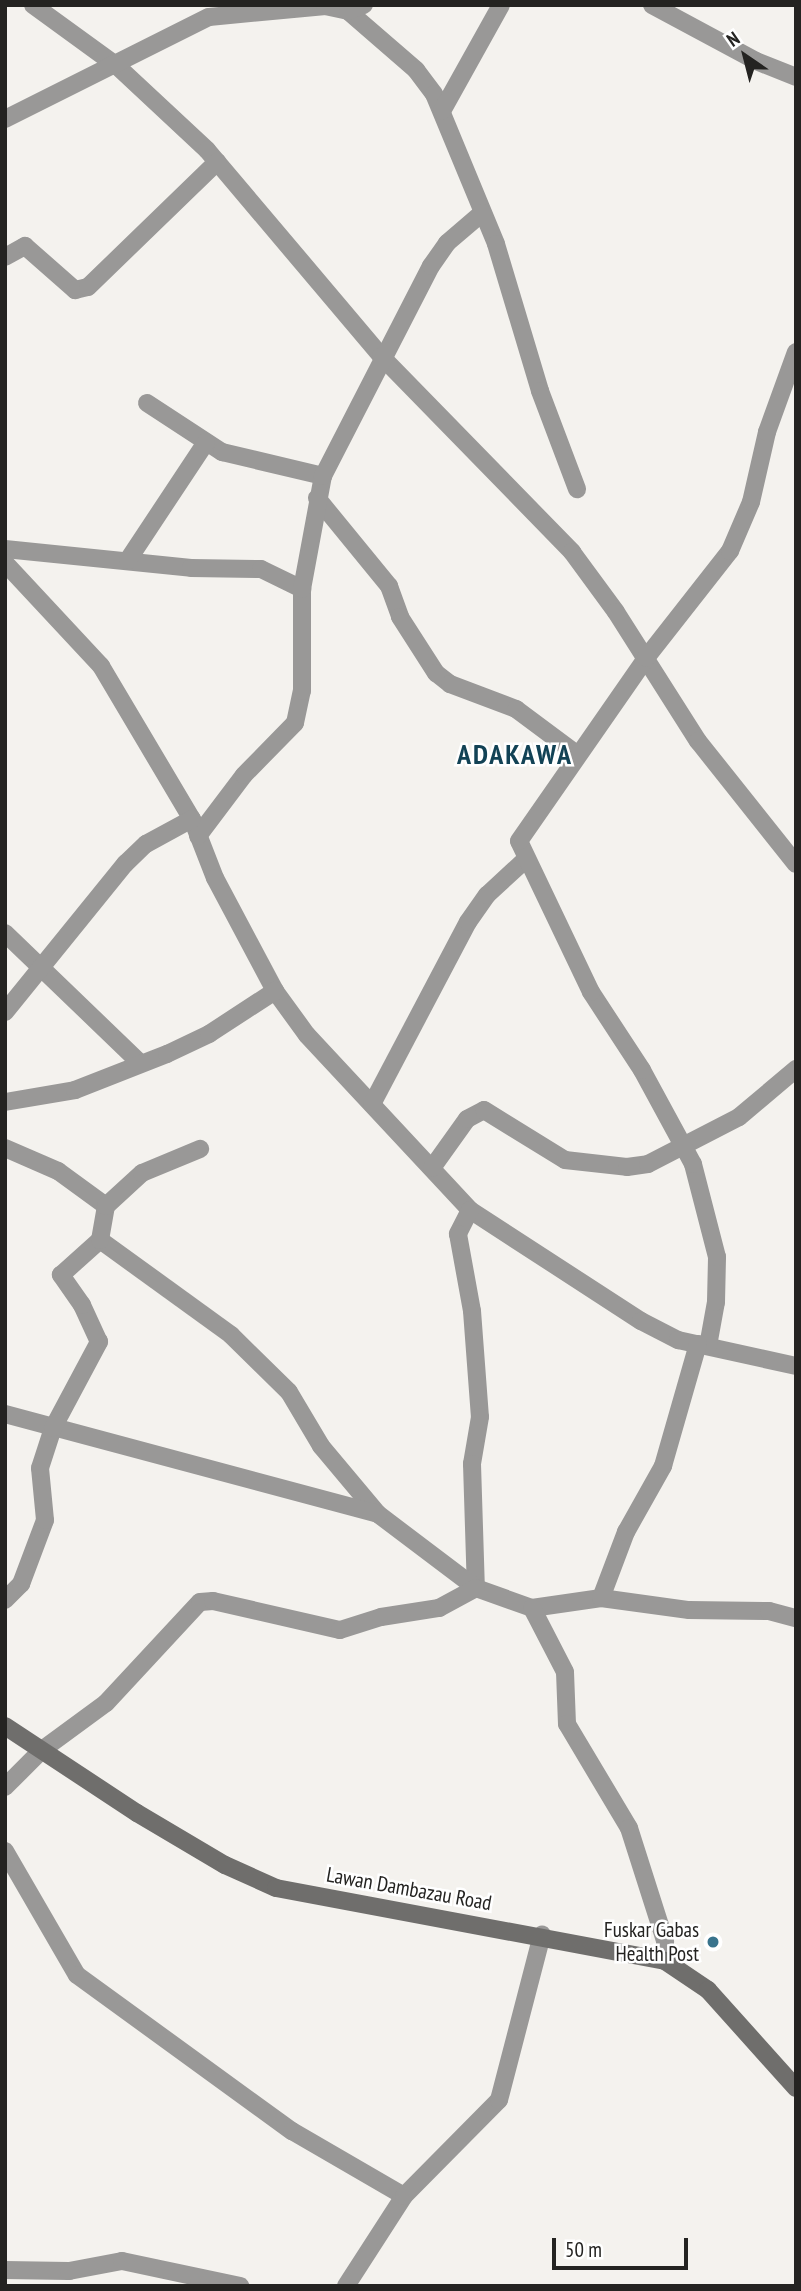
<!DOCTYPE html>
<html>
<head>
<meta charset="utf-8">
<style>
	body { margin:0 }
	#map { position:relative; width:801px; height:2291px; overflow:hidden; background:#f4f2ee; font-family:"PT Sans Narrow",sans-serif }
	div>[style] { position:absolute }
	.minor>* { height:18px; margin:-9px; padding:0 9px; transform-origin:9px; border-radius:9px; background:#999897 }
	.secondary>* { height:18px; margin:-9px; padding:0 9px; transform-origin:9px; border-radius:9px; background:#6f6e6c }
	.dots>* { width:19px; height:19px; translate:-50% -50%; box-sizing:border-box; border:4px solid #fff; border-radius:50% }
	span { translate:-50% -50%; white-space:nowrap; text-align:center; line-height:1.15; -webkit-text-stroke:5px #fff; paint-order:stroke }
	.street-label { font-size:21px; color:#242321 }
	.poi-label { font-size:21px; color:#242321 }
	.right { translate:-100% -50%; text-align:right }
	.district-label { font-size:28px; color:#124255; font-weight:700; letter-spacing:2px }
	.frame { position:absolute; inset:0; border:7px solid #242321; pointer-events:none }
	.north { position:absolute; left:710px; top:21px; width:70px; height:70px; -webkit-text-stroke:5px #fff; paint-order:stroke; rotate:325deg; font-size:19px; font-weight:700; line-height:28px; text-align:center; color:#242321 }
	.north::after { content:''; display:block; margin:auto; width:24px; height:32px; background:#242321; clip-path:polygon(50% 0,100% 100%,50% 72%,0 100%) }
	.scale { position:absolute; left:552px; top:2238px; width:136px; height:32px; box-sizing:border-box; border:4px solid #242321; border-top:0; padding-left:9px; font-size:21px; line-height:24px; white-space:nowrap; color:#242321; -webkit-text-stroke:5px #fff; paint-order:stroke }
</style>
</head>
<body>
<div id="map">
	<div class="minor">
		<div style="left:33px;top:5px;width:104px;rotate:36deg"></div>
		<div style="left:117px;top:66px;width:123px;rotate:43deg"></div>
		<div style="left:207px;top:150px;width:270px;rotate:49.8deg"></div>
		<div style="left:381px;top:356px;width:274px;rotate:45.7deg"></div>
		<div style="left:572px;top:552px;width:74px;rotate:53.7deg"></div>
		<div style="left:616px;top:612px;width:153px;rotate:57.6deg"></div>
		<div style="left:698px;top:741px;width:157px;rotate:51.5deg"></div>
		<div style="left:652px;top:5px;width:118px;rotate:28.3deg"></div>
		<div style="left:756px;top:61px;width:43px;rotate:21.8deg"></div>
		<div style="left:348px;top:11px;width:90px;rotate:40.9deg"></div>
		<div style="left:416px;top:70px;width:30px;rotate:53deg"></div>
		<div style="left:434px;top:94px;width:162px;rotate:67.5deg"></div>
		<div style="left:496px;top:244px;width:153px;rotate:73.3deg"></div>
		<div style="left:540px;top:391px;width:105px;rotate:69.3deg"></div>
		<div style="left:442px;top:111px;width:121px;rotate:-60.9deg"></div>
		<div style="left:5px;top:119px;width:228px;rotate:-26.6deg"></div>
		<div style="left:209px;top:17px;width:117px;rotate:-5.4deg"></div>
		<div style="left:325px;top:6px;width:24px;rotate:12deg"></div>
		<div style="left:348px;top:11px;width:17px;rotate:-21deg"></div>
		<div style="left:5px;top:257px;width:23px;rotate:-29deg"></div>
		<div style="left:25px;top:246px;width:67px;rotate:41.3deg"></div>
		<div style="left:75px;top:290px;width:13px;rotate:-13deg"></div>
		<div style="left:88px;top:287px;width:180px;rotate:-44.1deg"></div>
		<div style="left:147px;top:403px;width:90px;rotate:33.2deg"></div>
		<div style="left:222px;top:452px;width:104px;rotate:13.4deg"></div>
		<div style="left:317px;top:498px;width:114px;rotate:50.7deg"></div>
		<div style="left:389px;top:586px;width:33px;rotate:70deg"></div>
		<div style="left:400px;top:617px;width:67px;rotate:57.3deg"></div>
		<div style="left:436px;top:673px;width:18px;rotate:38deg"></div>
		<div style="left:450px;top:684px;width:71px;rotate:20.7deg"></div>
		<div style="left:516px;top:709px;width:77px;rotate:36.6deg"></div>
		<div style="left:5px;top:549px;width:187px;rotate:5.8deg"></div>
		<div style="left:191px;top:568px;width:70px;rotate:0.8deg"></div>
		<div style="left:261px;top:569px;width:46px;rotate:26deg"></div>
		<div style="left:128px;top:560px;width:141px;rotate:-56.5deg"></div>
		<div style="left:5px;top:563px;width:141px;rotate:47deg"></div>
		<div style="left:101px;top:666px;width:178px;rotate:59.3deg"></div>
		<div style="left:192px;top:819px;width:63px;rotate:68.7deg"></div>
		<div style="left:215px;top:878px;width:128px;rotate:62deg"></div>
		<div style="left:275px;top:991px;width:54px;rotate:54deg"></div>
		<div style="left:307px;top:1035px;width:239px;rotate:47deg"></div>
		<div style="left:470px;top:1210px;width:204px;rotate:33deg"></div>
		<div style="left:641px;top:1321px;width:42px;rotate:27.2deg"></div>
		<div style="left:678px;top:1340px;width:121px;rotate:12.4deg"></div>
		<div style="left:198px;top:836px;width:76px;rotate:-53deg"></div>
		<div style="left:244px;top:775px;width:73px;rotate:-45.6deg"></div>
		<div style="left:295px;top:723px;width:33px;rotate:-78deg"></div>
		<div style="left:302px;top:691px;width:102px;rotate:-90deg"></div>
		<div style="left:302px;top:589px;width:115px;rotate:-79.5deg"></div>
		<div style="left:323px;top:476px;width:236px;rotate:-62.8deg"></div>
		<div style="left:431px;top:266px;width:28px;rotate:-55deg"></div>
		<div style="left:447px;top:243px;width:46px;rotate:-40.6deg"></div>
		<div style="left:5px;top:933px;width:186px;rotate:43.9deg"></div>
		<div style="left:5px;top:1012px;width:191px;rotate:-51deg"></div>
		<div style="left:125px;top:864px;width:29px;rotate:-44deg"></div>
		<div style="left:146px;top:844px;width:52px;rotate:-28.5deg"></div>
		<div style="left:5px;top:1102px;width:71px;rotate:-9.7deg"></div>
		<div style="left:75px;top:1090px;width:99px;rotate:-21.4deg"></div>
		<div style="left:167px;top:1054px;width:47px;rotate:-25.5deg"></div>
		<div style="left:209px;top:1034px;width:79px;rotate:-33.1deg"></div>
		<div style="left:372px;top:1104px;width:206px;rotate:-62.2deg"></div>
		<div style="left:468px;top:922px;width:33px;rotate:-55deg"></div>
		<div style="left:487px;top:895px;width:53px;rotate:-42.7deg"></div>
		<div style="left:5px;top:1148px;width:58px;rotate:23.5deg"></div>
		<div style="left:58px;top:1171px;width:59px;rotate:36.1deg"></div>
		<div style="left:432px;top:1168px;width:60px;rotate:-54.5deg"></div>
		<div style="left:467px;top:1119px;width:19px;rotate:-28deg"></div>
		<div style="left:484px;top:1110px;width:95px;rotate:31.7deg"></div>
		<div style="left:565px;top:1160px;width:62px;rotate:6.4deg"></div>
		<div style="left:627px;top:1167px;width:21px;rotate:-8deg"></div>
		<div style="left:648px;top:1164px;width:102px;rotate:-27.3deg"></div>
		<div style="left:739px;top:1117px;width:75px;rotate:-40.1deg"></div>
		<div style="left:470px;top:1210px;width:27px;rotate:117deg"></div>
		<div style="left:458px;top:1234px;width:78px;rotate:79.7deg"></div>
		<div style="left:472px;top:1311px;width:106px;rotate:85.7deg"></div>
		<div style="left:480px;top:1417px;width:48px;rotate:99.7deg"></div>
		<div style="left:472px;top:1464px;width:124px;rotate:88.2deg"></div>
		<div style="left:100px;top:1240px;width:162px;rotate:35.9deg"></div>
		<div style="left:231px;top:1335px;width:81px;rotate:44.5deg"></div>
		<div style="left:289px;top:1392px;width:63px;rotate:59.3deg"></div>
		<div style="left:321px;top:1446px;width:89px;rotate:50deg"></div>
		<div style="left:378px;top:1514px;width:123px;rotate:37.1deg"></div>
		<div style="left:476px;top:1588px;width:59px;rotate:19.7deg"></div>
		<div style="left:532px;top:1608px;width:70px;rotate:-8.2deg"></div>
		<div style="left:601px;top:1598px;width:89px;rotate:7.8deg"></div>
		<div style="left:689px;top:1610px;width:80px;rotate:0.7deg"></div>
		<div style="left:769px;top:1611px;width:28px;rotate:15deg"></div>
		<div style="left:708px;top:1346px;width:45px;rotate:-79.7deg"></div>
		<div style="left:716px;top:1302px;width:45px;rotate:-88.7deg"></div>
		<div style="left:717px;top:1257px;width:96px;rotate:-104.5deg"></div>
		<div style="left:693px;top:1164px;width:107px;rotate:-118.5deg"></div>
		<div style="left:642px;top:1070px;width:93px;rotate:-123.2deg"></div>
		<div style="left:591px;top:992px;width:167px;rotate:-115.5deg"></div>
		<div style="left:519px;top:841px;width:223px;rotate:-55.2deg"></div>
		<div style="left:646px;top:658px;width:136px;rotate:-51.9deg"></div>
		<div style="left:730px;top:551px;width:53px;rotate:-66.8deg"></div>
		<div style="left:751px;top:502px;width:72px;rotate:-77.1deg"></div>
		<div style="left:767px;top:432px;width:85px;rotate:-70.1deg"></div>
		<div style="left:5px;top:1414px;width:386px;rotate:15deg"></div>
		<div style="left:601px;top:1598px;width:71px;rotate:-69.3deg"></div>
		<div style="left:626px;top:1532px;width:76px;rotate:-60.7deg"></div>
		<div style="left:663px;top:1466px;width:127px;rotate:-74deg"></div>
		<div style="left:5px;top:1600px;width:23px;rotate:-45deg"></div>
		<div style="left:21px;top:1584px;width:68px;rotate:-69.4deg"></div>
		<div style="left:45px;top:1520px;width:52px;rotate:-95.5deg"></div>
		<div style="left:40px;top:1468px;width:42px;rotate:-72deg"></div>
		<div style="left:53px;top:1428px;width:98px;rotate:-61.9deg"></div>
		<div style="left:99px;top:1342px;width:41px;rotate:-114.7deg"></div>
		<div style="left:82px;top:1305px;width:37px;rotate:-125deg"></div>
		<div style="left:61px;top:1275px;width:52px;rotate:-41.9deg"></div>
		<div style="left:100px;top:1240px;width:35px;rotate:-80deg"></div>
		<div style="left:106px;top:1206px;width:49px;rotate:-42.5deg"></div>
		<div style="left:142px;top:1173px;width:63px;rotate:-22.5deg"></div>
		<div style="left:532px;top:1608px;width:72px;rotate:62.7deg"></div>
		<div style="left:565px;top:1672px;width:52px;rotate:87.8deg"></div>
		<div style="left:567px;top:1724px;width:121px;rotate:59.2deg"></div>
		<div style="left:629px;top:1828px;width:119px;rotate:72.3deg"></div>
		<div style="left:665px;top:1941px;width:20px;rotate:90deg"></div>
		<div style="left:5px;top:1787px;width:52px;rotate:-45deg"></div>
		<div style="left:42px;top:1750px;width:79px;rotate:-36.3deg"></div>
		<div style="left:106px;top:1703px;width:138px;rotate:-47.1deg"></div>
		<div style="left:200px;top:1602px;width:13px;rotate:-4deg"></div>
		<div style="left:213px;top:1601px;width:130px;rotate:12.9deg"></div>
		<div style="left:340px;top:1630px;width:43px;rotate:-17.6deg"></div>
		<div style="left:381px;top:1617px;width:59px;rotate:-8.8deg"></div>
		<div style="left:439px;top:1608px;width:42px;rotate:-28.4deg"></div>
		<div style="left:5px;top:1851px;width:143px;rotate:59.9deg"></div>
		<div style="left:77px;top:1975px;width:266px;rotate:36deg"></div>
		<div style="left:292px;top:2131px;width:129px;rotate:30.1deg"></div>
		<div style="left:5px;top:2270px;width:64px;rotate:0.9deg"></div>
		<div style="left:69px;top:2271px;width:54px;rotate:-10.7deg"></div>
		<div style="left:122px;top:2261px;width:121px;rotate:12deg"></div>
		<div style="left:346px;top:2286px;width:107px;rotate:-57.2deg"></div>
		<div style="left:404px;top:2196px;width:135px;rotate:-45.3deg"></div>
		<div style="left:499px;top:2100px;width:171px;rotate:-75.4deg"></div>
	</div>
	<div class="secondary">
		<div style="left:5px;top:1726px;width:158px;rotate:33.4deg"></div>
		<div style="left:137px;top:1813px;width:102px;rotate:30.6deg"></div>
		<div style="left:225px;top:1865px;width:56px;rotate:24.3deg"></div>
		<div style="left:276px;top:1888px;width:396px;rotate:10.6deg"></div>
		<div style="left:665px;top:1961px;width:52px;rotate:34deg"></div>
		<div style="left:708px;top:1990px;width:132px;rotate:48.1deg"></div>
	</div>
	<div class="dots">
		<div style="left:713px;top:1942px;background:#39738c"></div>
	</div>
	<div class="street-label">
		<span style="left:409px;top:1889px;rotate:10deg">Lawan Dambazau Road</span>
	</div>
	<div class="poi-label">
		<span class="right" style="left:699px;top:1942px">Fuskar Gabas<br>Health Post</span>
	</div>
	<div class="district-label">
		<span style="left:515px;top:754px">ADAKAWA</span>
	</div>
	<div class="frame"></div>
	<div class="north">N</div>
	<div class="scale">50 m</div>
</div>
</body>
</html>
